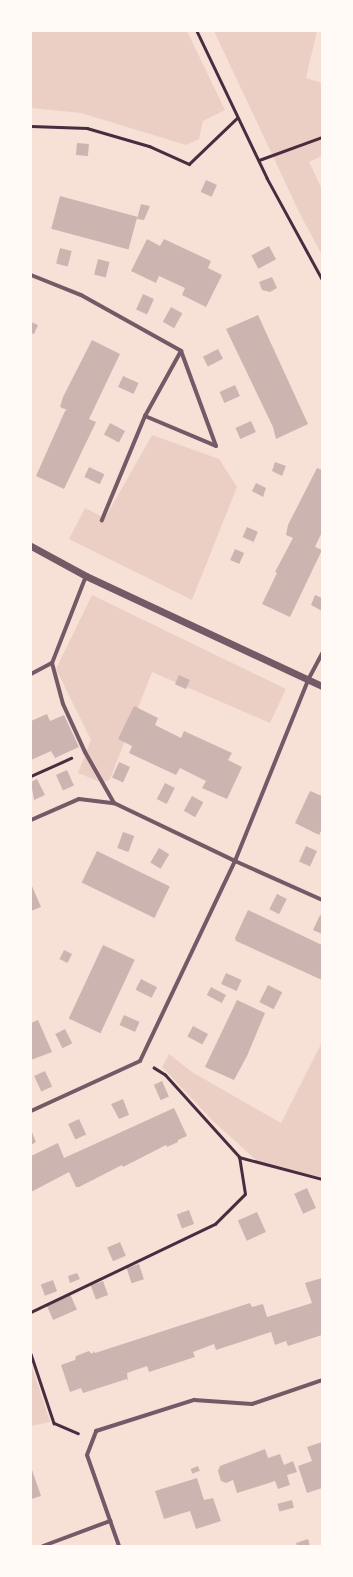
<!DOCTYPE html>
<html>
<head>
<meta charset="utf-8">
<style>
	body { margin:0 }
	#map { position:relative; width:353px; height:1577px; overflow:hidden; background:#f7e1d7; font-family:Poppins,sans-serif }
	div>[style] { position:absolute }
	.green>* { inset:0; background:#ebcfc5 }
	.building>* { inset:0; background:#ccb4b1; transform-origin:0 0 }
	.path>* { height:2.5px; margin:-1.25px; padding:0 1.25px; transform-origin:1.25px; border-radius:1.25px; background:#4a2c40 }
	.minor>* { height:4px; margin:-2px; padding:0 2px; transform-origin:2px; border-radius:2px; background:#755966 }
	.tertiary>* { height:7px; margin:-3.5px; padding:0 3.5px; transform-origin:3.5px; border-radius:3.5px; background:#755966 }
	span { translate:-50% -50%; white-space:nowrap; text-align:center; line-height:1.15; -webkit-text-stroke:3px #fffaf5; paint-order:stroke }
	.frame { position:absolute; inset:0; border:32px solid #fffaf5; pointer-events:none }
</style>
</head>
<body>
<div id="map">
	<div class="green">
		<div style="clip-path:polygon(31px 31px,187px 31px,225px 110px,203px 121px,199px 139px,186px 145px,81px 113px,31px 108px)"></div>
		<div style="clip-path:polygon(214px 31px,317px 31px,306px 78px,322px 83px,322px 156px,309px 162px,322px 189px,322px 255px,300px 214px)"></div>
		<div style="clip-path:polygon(152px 435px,219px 459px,237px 487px,192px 600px,69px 539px,85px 508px,105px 518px)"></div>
		<div style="clip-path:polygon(92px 595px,286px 689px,270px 723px,152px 672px,110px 779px,103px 783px,78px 773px,91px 740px,56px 669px)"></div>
		<div style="clip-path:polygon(322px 1042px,322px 1179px,257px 1161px,213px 1121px,162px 1067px,169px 1054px,192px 1072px,281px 1123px)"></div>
		<div style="clip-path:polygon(31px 1363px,50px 1422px,31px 1426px)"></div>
	</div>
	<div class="building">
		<div style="left:77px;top:143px;width:12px;height:12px;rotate:5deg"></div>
		<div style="left:206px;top:180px;width:12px;height:13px;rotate:24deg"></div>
		<div style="left:60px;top:196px;width:80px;height:34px;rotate:15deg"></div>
		<div style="clip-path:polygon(141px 204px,150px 206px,144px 220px,137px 219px)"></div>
		<div style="clip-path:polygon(147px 239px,160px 246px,164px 239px,211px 261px,208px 268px,222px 275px,206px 307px,182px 295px,185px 288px,159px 276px,156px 283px,131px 271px)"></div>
		<div style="left:269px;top:246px;width:15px;height:20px;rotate:62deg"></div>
		<div style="left:60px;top:248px;width:12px;height:16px;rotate:14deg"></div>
		<div style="left:98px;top:259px;width:12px;height:16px;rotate:14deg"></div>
		<div style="clip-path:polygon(272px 277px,277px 288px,270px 292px,262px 290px,259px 282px)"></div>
		<div style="left:143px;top:294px;width:12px;height:17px;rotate:24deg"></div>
		<div style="left:171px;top:307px;width:13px;height:17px;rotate:29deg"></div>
		<div style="clip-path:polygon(258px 315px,308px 424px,276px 439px,273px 427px,226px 329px)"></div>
		<div style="clip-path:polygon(31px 322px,38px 325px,34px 334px,31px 333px)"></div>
		<div style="clip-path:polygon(92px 340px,120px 354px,89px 419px,96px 422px,64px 489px,36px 476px,65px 411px,67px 410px,60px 407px,63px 397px)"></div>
		<div style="left:218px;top:349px;width:11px;height:17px;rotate:63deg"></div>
		<div style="left:123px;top:376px;width:17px;height:12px;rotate:24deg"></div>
		<div style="left:235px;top:385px;width:12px;height:17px;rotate:66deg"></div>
		<div style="left:251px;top:421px;width:12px;height:17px;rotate:66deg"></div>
		<div style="left:110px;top:423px;width:17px;height:13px;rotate:28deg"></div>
		<div style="clip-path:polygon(275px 462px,286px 466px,282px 476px,272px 471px)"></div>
		<div style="left:89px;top:467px;width:17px;height:11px;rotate:25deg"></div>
		<div style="clip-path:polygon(317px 468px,322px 470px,322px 532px,315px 547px,322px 550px,290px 617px,262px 604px,277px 573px,275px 572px,293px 538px,286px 535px,288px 525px)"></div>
		<div style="clip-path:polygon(256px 483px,266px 488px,263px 497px,252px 491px)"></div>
		<div style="left:247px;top:527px;width:12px;height:11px;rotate:24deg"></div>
		<div style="left:235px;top:549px;width:10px;height:12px;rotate:24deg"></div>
		<div style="clip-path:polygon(315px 595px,322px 598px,322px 611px,311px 605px)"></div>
		<div style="left:179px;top:675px;width:12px;height:10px;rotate:24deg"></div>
		<div style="clip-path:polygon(134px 706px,158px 718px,155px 725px,181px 738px,184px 731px,232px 753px,228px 760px,242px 767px,227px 799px,202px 788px,206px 781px,180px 768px,176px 775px,129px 753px,132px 746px,118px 739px)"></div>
		<div style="clip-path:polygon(47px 714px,50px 721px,64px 715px,79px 747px,55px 758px,51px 751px,31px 760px,31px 721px)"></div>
		<div style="left:119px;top:762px;width:12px;height:17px;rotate:24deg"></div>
		<div style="left:67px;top:770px;width:17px;height:12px;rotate:66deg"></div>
		<div style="clip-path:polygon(37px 779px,45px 795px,34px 800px,31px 782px)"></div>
		<div style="left:165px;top:783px;width:11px;height:18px;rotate:27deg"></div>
		<div style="clip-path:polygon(310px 791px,322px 796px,322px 829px,319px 835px,295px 823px)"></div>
		<div style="left:192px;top:796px;width:13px;height:17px;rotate:29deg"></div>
		<div style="left:123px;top:832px;width:12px;height:17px;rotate:20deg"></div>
		<div style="left:306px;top:846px;width:12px;height:17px;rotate:24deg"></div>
		<div style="left:159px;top:848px;width:12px;height:17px;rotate:31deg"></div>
		<div style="left:97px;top:851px;width:81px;height:35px;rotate:26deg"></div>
		<div style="clip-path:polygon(31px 884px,41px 907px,31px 911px)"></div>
		<div style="left:277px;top:894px;width:11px;height:17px;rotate:27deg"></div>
		<div style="clip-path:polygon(248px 910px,322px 945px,322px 980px,236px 941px,235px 938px)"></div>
		<div style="clip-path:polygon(320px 915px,322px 916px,322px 934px,313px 930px)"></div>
		<div style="left:103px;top:945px;width:35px;height:81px;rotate:25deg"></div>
		<div style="left:64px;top:950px;width:9px;height:10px;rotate:27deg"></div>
		<div style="left:226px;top:973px;width:17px;height:12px;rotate:24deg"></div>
		<div style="left:141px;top:979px;width:18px;height:12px;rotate:27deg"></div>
		<div style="left:268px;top:985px;width:16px;height:19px;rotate:27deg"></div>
		<div style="left:211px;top:987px;width:17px;height:9px;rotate:28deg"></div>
		<div style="clip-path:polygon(237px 1000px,265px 1013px,247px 1056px,234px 1080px,205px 1067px)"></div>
		<div style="left:124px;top:1015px;width:17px;height:11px;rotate:24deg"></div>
		<div style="clip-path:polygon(38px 1020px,52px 1052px,31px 1060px,31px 1023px)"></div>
		<div style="left:193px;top:1026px;width:17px;height:12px;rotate:28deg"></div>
		<div style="left:65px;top:1029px;width:16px;height:11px;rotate:63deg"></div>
		<div style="left:45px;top:1071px;width:17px;height:12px;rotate:65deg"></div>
		<div style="left:162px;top:1081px;width:17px;height:9px;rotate:66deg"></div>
		<div style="clip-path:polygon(123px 1099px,129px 1115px,119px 1119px,111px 1104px)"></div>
		<div style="clip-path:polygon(174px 1108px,187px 1136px,178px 1140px,178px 1142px,167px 1147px,166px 1145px,123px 1167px,122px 1165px,79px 1187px,76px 1187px,69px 1172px,31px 1192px,31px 1156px,58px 1143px,64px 1158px)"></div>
		<div style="left:79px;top:1119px;width:17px;height:12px;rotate:65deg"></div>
		<div style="clip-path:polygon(31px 1130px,36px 1142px,31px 1145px)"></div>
		<div style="left:307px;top:1188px;width:22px;height:14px;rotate:66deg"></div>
		<div style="left:189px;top:1210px;width:15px;height:13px;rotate:70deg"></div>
		<div style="left:257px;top:1212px;width:22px;height:21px;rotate:66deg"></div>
		<div style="left:120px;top:1242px;width:15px;height:14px;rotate:67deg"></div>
		<div style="left:139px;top:1264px;width:16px;height:13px;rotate:72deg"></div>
		<div style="clip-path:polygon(77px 1273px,80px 1279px,70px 1283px,68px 1276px)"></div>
		<div style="clip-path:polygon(322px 1278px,322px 1335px,288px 1346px,286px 1341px,275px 1345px,271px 1332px,216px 1350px,214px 1344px,193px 1352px,195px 1357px,149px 1372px,147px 1366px,127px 1373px,128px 1382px,127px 1379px,83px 1393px,81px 1388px,70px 1392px,61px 1365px,75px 1360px,76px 1356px,89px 1351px,92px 1354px,94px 1351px,95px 1353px,250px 1303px,252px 1307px,263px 1304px,267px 1317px,312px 1303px,305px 1283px)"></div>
		<div style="left:53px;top:1280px;width:12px;height:13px;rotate:70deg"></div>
		<div style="left:103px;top:1281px;width:15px;height:13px;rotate:70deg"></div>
		<div style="left:70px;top:1294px;width:17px;height:26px;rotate:66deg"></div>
		<div style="clip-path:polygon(322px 1442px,322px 1488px,307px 1493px,298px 1466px,312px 1461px,307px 1447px)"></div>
		<div style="clip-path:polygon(265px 1449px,268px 1458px,280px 1454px,284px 1465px,293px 1461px,297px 1472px,287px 1475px,290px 1485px,278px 1489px,275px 1481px,237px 1493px,233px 1480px,226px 1483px,221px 1481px,218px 1471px,220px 1466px)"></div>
		<div style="left:198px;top:1466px;width:5px;height:8px;rotate:68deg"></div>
		<div style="clip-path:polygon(31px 1467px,41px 1496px,31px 1499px)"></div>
		<div style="clip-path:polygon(197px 1478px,204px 1500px,213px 1498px,221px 1521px,196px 1529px,190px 1511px,164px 1519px,155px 1491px)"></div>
		<div style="left:292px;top:1500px;width:8px;height:15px;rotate:76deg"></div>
		<div style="clip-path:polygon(308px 1539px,310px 1546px,297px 1546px,296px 1543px)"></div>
	</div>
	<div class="path">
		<div style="left:197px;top:31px;width:163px;rotate:64.5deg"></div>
		<div style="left:267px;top:178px;width:115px;rotate:61.4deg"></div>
		<div style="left:31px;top:126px;width:56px;rotate:2deg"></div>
		<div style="left:87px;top:128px;width:65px;rotate:16.2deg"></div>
		<div style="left:149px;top:146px;width:44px;rotate:24.2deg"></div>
		<div style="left:189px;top:164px;width:66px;rotate:-43.8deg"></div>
		<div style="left:259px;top:160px;width:67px;rotate:-20.1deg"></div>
		<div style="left:31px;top:776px;width:44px;rotate:-24.2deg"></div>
		<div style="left:239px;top:1157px;width:86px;rotate:14.8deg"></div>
		<div style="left:31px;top:1312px;width:204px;rotate:-25.6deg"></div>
		<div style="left:215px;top:1224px;width:42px;rotate:-45deg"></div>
		<div style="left:245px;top:1194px;width:37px;rotate:-99deg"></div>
		<div style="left:239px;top:1157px;width:110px;rotate:-132.1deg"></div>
		<div style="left:165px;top:1075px;width:13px;rotate:-148deg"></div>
		<div style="left:31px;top:1354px;width:73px;rotate:71.6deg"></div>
		<div style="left:54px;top:1423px;width:26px;rotate:23deg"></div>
	</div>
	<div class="minor">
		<div style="left:31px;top:275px;width:54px;rotate:21.8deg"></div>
		<div style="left:81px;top:295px;width:115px;rotate:29.2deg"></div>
		<div style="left:181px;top:351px;width:74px;rotate:119deg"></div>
		<div style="left:145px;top:416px;width:113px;rotate:112.5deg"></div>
		<div style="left:145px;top:416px;width:77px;rotate:22.9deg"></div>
		<div style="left:216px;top:446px;width:101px;rotate:-110.2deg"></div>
		<div style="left:86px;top:576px;width:93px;rotate:111.3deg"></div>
		<div style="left:52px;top:663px;width:42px;rotate:75deg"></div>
		<div style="left:63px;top:704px;width:53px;rotate:65.4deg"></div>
		<div style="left:85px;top:752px;width:59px;rotate:60.4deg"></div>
		<div style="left:114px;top:803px;width:134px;rotate:25.6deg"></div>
		<div style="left:235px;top:861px;width:195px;rotate:-68deg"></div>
		<div style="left:308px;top:680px;width:30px;rotate:-62deg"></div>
		<div style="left:31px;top:674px;width:24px;rotate:-28deg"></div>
		<div style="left:31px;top:820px;width:52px;rotate:-23.6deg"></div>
		<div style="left:79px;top:799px;width:35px;rotate:7deg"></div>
		<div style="left:31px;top:1111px;width:120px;rotate:-24.6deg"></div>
		<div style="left:140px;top:1061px;width:221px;rotate:-64.6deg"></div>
		<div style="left:235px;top:861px;width:95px;rotate:24.1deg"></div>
		<div style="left:43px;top:1546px;width:72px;rotate:-20.5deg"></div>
		<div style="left:119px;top:1546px;width:96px;rotate:-109.4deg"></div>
		<div style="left:87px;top:1455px;width:26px;rotate:-69deg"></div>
		<div style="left:96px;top:1431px;width:103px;rotate:-17.6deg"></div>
		<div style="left:194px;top:1400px;width:58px;rotate:3.9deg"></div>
		<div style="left:252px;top:1404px;width:74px;rotate:-18.9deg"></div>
	</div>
	<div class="tertiary">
		<div style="left:31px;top:546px;width:63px;rotate:28.6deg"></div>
		<div style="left:86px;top:576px;width:260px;rotate:25deg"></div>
	</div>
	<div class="frame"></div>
</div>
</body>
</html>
